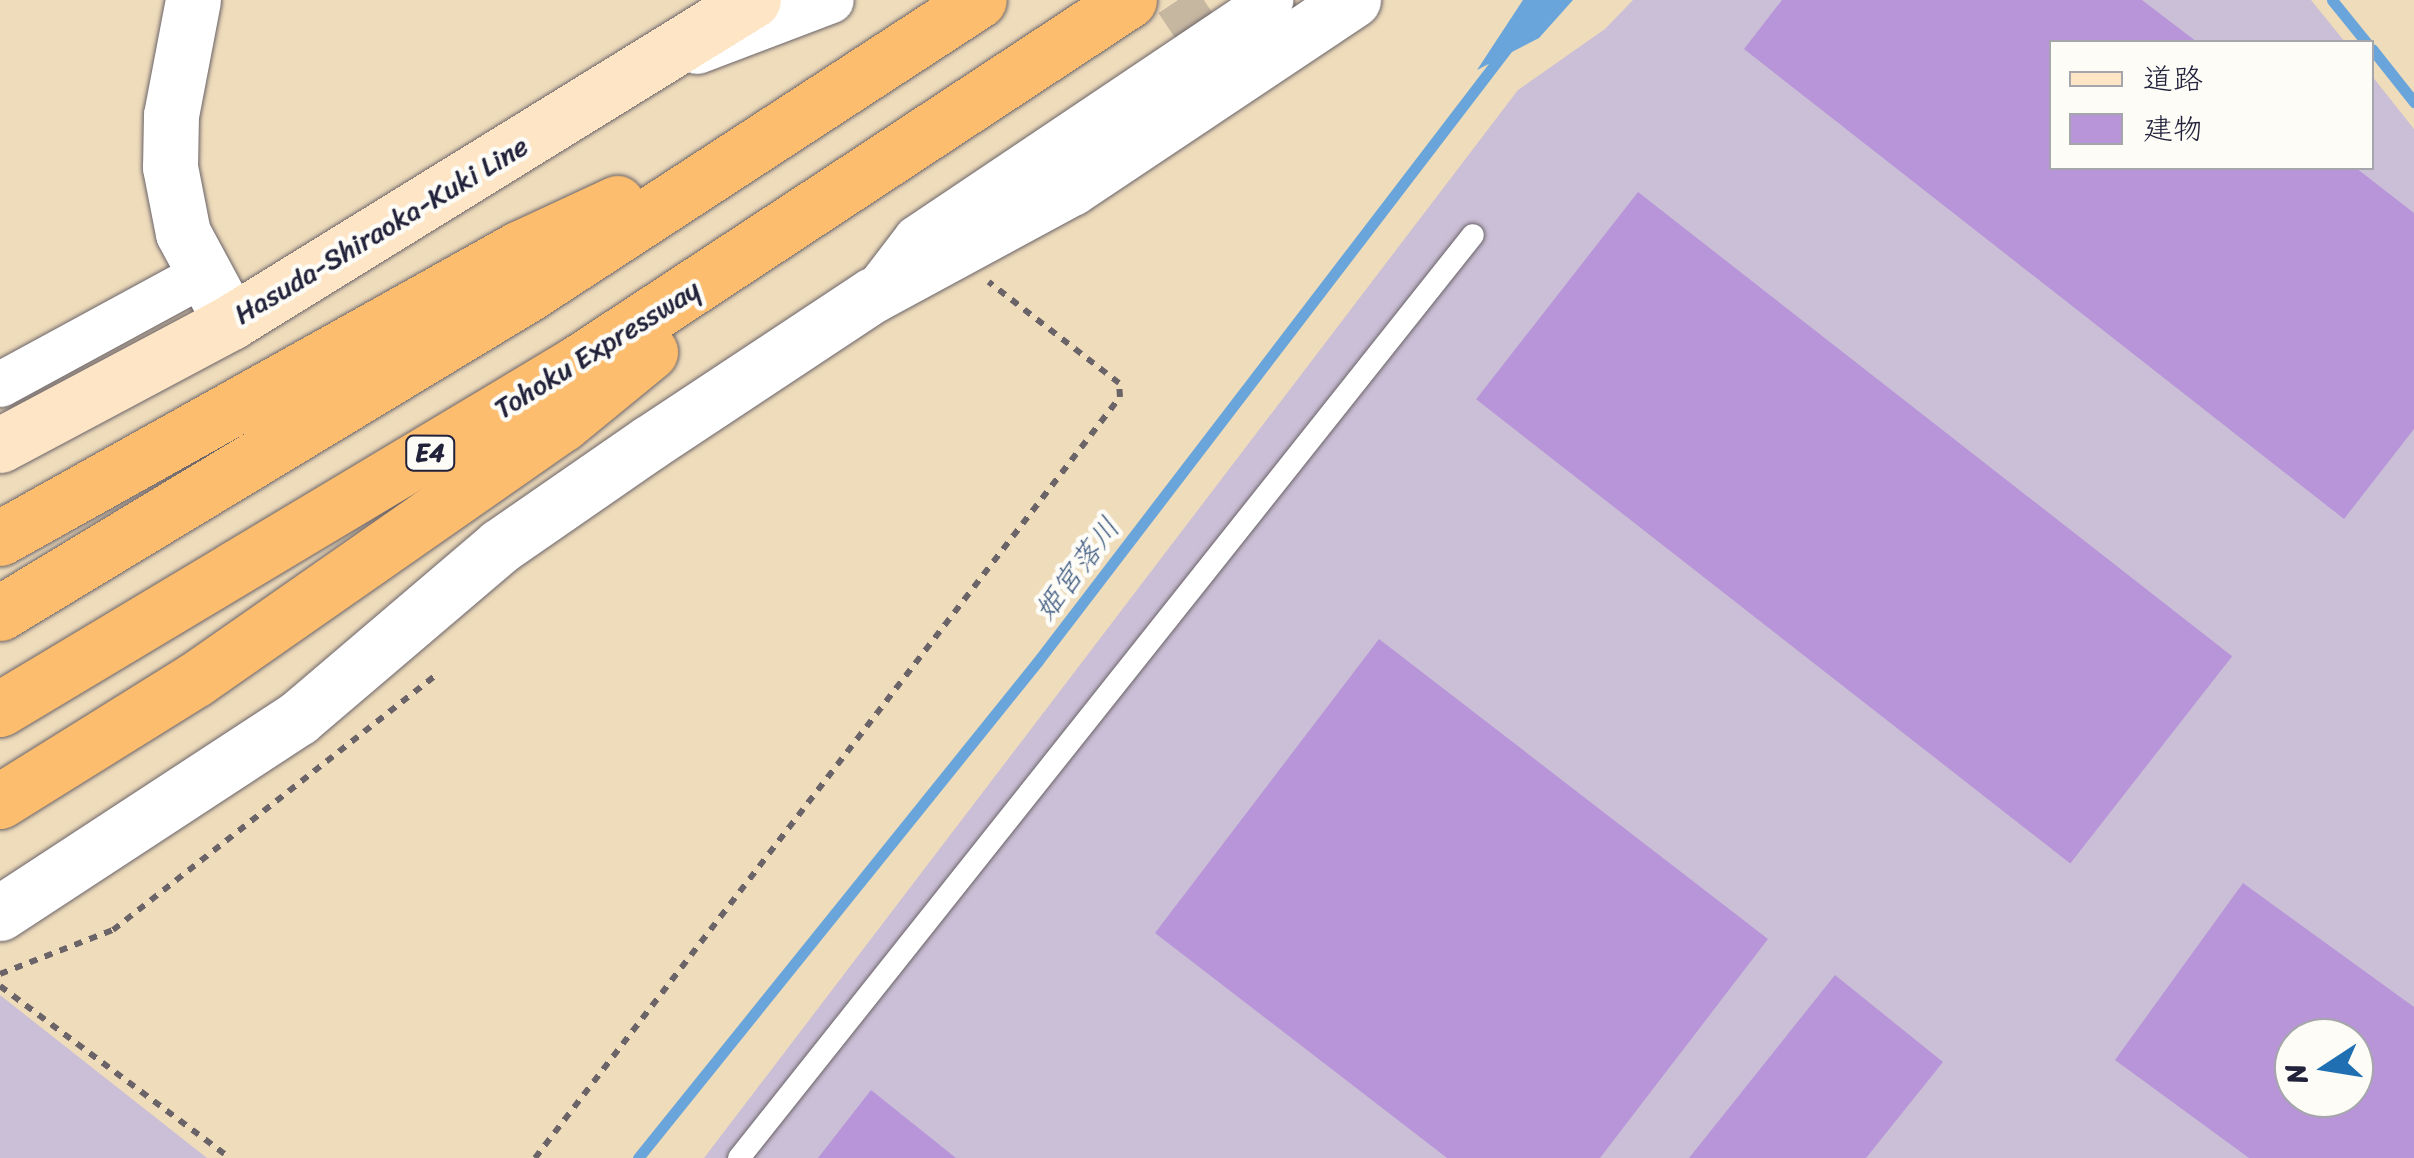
<!DOCTYPE html>
<html>
<head>
<meta charset="utf-8">
<style>
	body { margin:0 }
	#map { position:relative; width:2414px; height:1158px; overflow:hidden; background:#efdcbb; font-family:Sriracha,"Klee One",sans-serif }
	div>[style] { position:absolute }
	.industrial>* { inset:0; background:#cabfd6 }
	.water>* { inset:0; background:#69a5da }
	.stream>* { height:11px; margin:-5.5px; padding:0 5.5px; transform-origin:5.5px; border-radius:5.5px; background:#69a5da }
	.building>* { inset:0; background:#b895d9; transform-origin:0 0 }
	.minor-tunnel>* { height:45px; margin-top:-22.5px; transform-origin:0; background:repeating-linear-gradient(90deg,#c6b7a1 0 45px,transparent 0 67px) }
	.path>* { height:6px; margin-top:-3px; transform-origin:0; background:repeating-linear-gradient(90deg,#6a6368 0 8px,transparent 0 16px) }
	.roads { filter:drop-shadow(0 0 2px #6a6368) drop-shadow(0 0 2px #6a6368) }
	.service>* { height:22px; margin:-11px; padding:0 11px; transform-origin:11px; border-radius:11px; background:#fff }
	.minor>* { height:45px; margin:-22.5px; padding:0 22.5px; transform-origin:22.5px; border-radius:22.5px; background:#fff }
	.tertiary>* { height:55px; margin:-27.5px; padding:0 27.5px; transform-origin:27.5px; border-radius:27.5px; background:#fff }
	.secondary>* { height:55px; margin:-27.5px; padding:0 27.5px; transform-origin:27.5px; border-radius:27.5px; background:#fee5c5 }
	.motorway>* { height:55px; margin:-27.5px; padding:0 27.5px; transform-origin:27.5px; border-radius:27.5px; background:#fcbd6f }
	span { translate:-50% -50%; white-space:nowrap; text-align:center; line-height:1.15; -webkit-text-stroke:9px #fdfcf7; paint-order:stroke }
	.shield-label span { padding:2px 8px; background:#fdfcf7; border:2px solid; border-radius:8px; -webkit-text-stroke-width:0 }
	.shield-label { font-size:25px; color:#22223b; font-weight:700 }
	.street-label { font-size:28px; color:#22223b }
	.water-label { font-size:30px; color:#425d83; font-style:italic }
	.legend { position:absolute; left:2049px; top:40px; width:325px; height:130px; box-sizing:border-box; background:#fdfcf7; border:2px solid #a5a5ac; margin:0; padding:12px 18px; list-style:none; font-size:30px; color:#22223b }
	.legend li { display:flex; align-items:center; gap:20px; height:50px }
	.legend b { width:50px; border:2px solid #a5a5ac }
	.north { position:absolute; left:2274px; top:1018px; width:100px; height:100px; box-sizing:border-box; background:#fdfcf7; border:2px solid #a5a5ac; border-radius:50%; rotate:258deg; font-size:28px; font-weight:700; line-height:40px; text-align:center; color:#22223b }
	.north::after { content:''; display:block; margin:auto; width:35px; height:45px; background:#1f6fb2; clip-path:polygon(50% 0,100% 100%,50% 72%,0 100%) }
</style>
</head>
<body>
<div id="map">
	<div class="industrial">
		<div style="clip-path:polygon(evenodd,1633px 0,2311px 0,2345px 42px,2052px 42px,2052px 168px,2372px 168px,2372px 76px,2414px 129px,2414px 1149px,2407px 1158px,704px 1158px,1518px 90px,1605px 29px,1633px 0,2294px 1038px,2354px 1038px,2354px 1098px,2294px 1098px,2294px 1038px)"></div>
		<div style="clip-path:polygon(0 995px,207px 1158px,0 1158px)"></div>
	</div>
	<div class="water">
		<div style="clip-path:polygon(1523px 0,1573px 0,1539px 38px,1477px 70px)"></div>
	</div>
	<div class="stream">
		<div style="left:2332px;top:0;width:54px;rotate:51deg"></div>
		<div style="left:2372px;top:49px;width:68px;rotate:51.6deg"></div>
		<div style="left:638px;top:1158px;width:638px;rotate:-51.17deg"></div>
		<div style="left:1038px;top:661px;width:773px;rotate:-52.57deg"></div>
	</div>
	<div class="building">
		<div style="clip-path:polygon(1782px 0,2142px 0,2197px 42px,2052px 42px,2052px 168px,2356px 168px,2414px 213px,2414px 429px,2344px 519px,1744px 49px)"></div>
		<div style="left:1638px;top:192px;width:754px;height:263px;rotate:38deg"></div>
		<div style="clip-path:polygon(1379px 639px,1768px 939px,1600px 1158px,1447px 1158px,1155px 933px)"></div>
		<div style="clip-path:polygon(evenodd,2243px 883px,2414px 1007px,2414px 1158px,2249px 1158px,2115px 1060px,2243px 883px,2294px 1038px,2354px 1038px,2354px 1098px,2294px 1098px,2294px 1038px)"></div>
		<div style="clip-path:polygon(1835px 975px,1943px 1062px,1866px 1158px,1689px 1158px)"></div>
		<div style="clip-path:polygon(871px 1090px,956px 1158px,818px 1158px)"></div>
	</div>
	<div class="minor-tunnel">
		<div style="left:1177px;top:0;width:52px;rotate:56deg"></div>
	</div>
	<div class="path">
		<div style="left:0;top:974px;width:121px;rotate:-21.3deg"></div>
		<div style="left:113px;top:930px;width:413px;rotate:-38.3deg"></div>
		<div style="left:0;top:986px;width:287px;rotate:36.8deg"></div>
		<div style="left:535px;top:1158px;width:960px;rotate:-52.45deg"></div>
		<div style="left:1120px;top:397px;width:14px;rotate:-94deg"></div>
		<div style="left:1119px;top:383px;width:165px;rotate:-142.2deg"></div>
	</div>
	<div class="roads">
		<div class="service">
			<div style="left:739px;top:1158px;width:1179px;rotate:-51.51deg"></div>
		</div>
		<div class="minor">
			<div style="left:697px;top:51px;width:143px;rotate:-20.8deg"></div>
			<div style="left:874px;top:293px;width:69px;rotate:-52.6deg"></div>
			<div style="left:916px;top:238px;width:427px;rotate:-33.9deg"></div>
			<div style="left:0;top:384px;width:229px;rotate:-28.5deg"></div>
		</div>
		<div class="tertiary">
			<div style="left:193px;top:0;width:117px;rotate:100.8deg"></div>
			<div style="left:171px;top:115px;width:52px;rotate:91.1deg"></div>
			<div style="left:170px;top:167px;width:67px;rotate:78.9deg"></div>
			<div style="left:183px;top:233px;width:101px;rotate:61.7deg"></div>
			<div style="left:0;top:913px;width:356px;rotate:-33.2deg"></div>
			<div style="left:298px;top:718px;width:265px;rotate:-40.4deg"></div>
			<div style="left:500px;top:546px;width:181px;rotate:-34.7deg"></div>
			<div style="left:649px;top:443px;width:268px;rotate:-33.5deg"></div>
			<div style="left:873px;top:295px;width:225px;rotate:-28.4deg"></div>
			<div style="left:1071px;top:188px;width:339px;rotate:-33.7deg"></div>
		</div>
		<div class="secondary">
			<div style="left:0;top:445px;width:262px;rotate:-28deg"></div>
			<div style="left:231px;top:322px;width:613px;rotate:-31.67deg"></div>
		</div>
		<div class="motorway">
			<div style="left:0;top:538px;width:595px;rotate:-29.15deg"></div>
			<div style="left:520px;top:248px;width:107px;rotate:-24.9deg"></div>
			<div style="left:0;top:613px;width:617px;rotate:-31.14deg"></div>
			<div style="left:528px;top:294px;width:538px;rotate:-33.1deg"></div>
			<div style="left:0;top:709px;width:671px;rotate:-30.92deg"></div>
			<div style="left:576px;top:364px;width:662px;rotate:-33.35deg"></div>
			<div style="left:0;top:801px;width:231px;rotate:-31.9deg"></div>
			<div style="left:196px;top:679px;width:446px;rotate:-34.9deg"></div>
			<div style="left:562px;top:424px;width:114px;rotate:-39.3deg"></div>
		</div>
	</div>
	<div class="shield-label">
		<span style="left:430px;top:453px">E4</span>
	</div>
	<div class="street-label">
		<span style="left:381px;top:230px;rotate:-31deg">Hasuda-Shiraoka-Kuki Line</span>
		<span style="left:597px;top:349px;rotate:-32deg">Tohoku Expressway</span>
	</div>
	<div class="water-label">
		<span style="left:1077px;top:569px;rotate:-53deg">姫宮落川</span>
	</div>
	<ul class="legend">
	<li><b style="height:12px;background:#fee5c5"></b>道路</li>
	<li><b style="height:28px;background:#b895d9"></b>建物</li>
	</ul>
	<div class="north">N</div>
</div>
</body>
</html>
